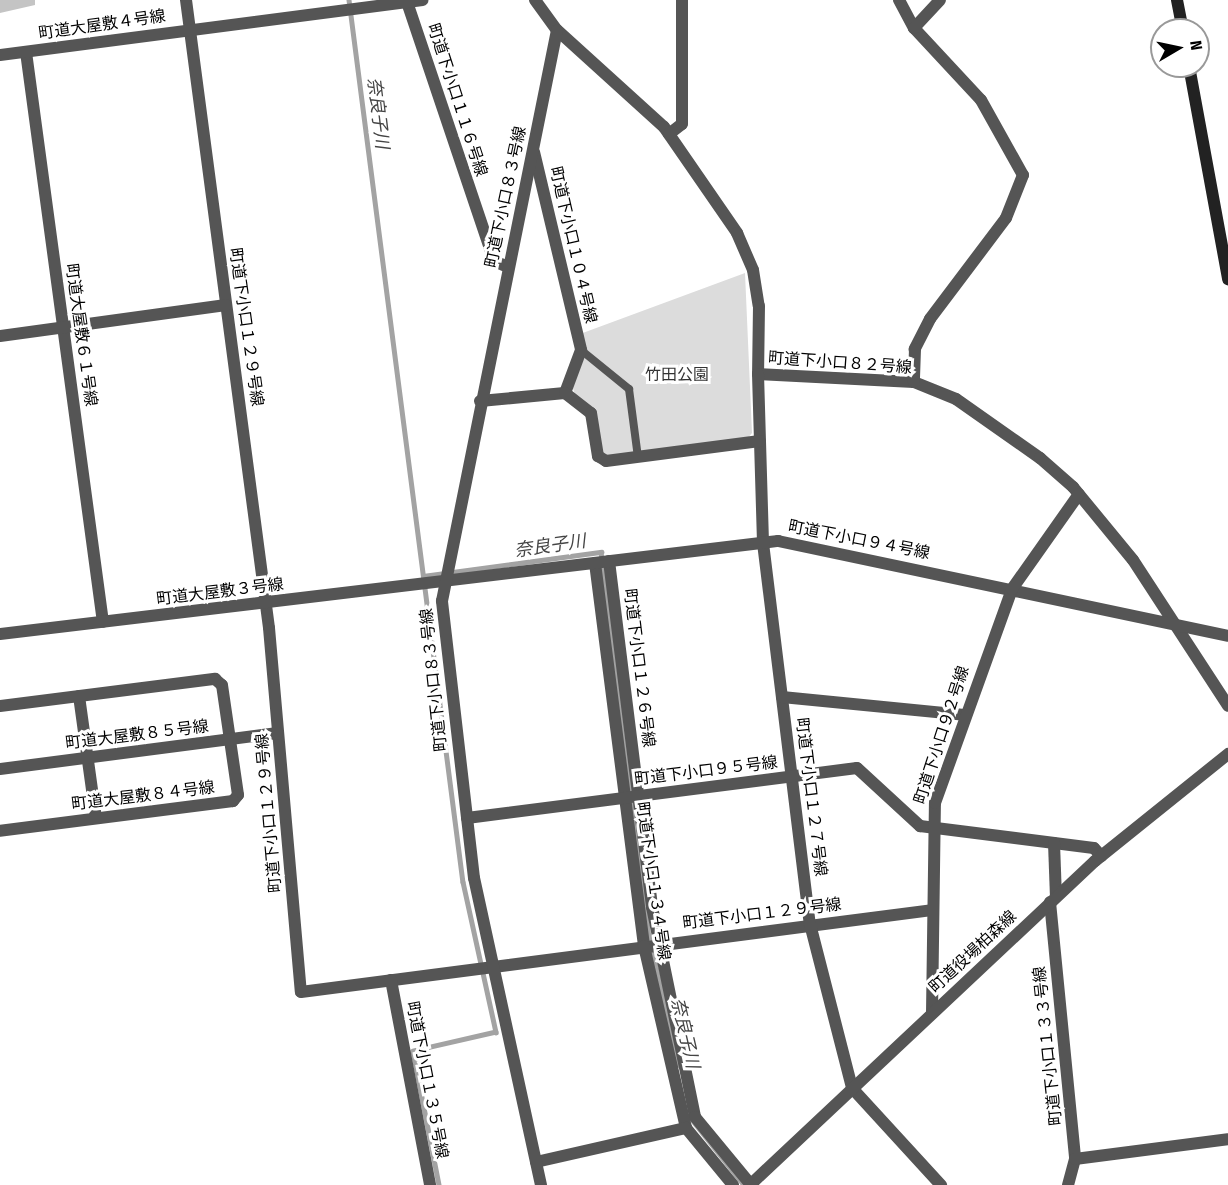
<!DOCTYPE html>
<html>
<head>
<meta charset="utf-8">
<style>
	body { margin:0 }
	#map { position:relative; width:1228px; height:1185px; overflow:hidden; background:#fff; font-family:"Fira Sans Condensed","Noto Sans JP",sans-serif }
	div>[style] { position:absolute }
	.green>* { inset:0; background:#dcdcdc }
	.stream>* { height:4.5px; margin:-2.25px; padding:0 2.25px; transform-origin:2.25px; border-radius:2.25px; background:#a3a3a3 }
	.building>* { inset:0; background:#c4c4c4 }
	.service>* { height:8px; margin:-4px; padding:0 4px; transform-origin:4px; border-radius:4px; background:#555 }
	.minor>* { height:12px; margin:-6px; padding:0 6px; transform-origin:6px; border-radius:6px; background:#555 }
	.tertiary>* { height:12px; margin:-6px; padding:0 6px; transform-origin:6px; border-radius:6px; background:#555 }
	.secondary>* { height:12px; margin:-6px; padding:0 6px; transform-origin:6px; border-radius:6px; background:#222 }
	span { translate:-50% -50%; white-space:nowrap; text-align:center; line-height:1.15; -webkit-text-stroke:6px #fff; paint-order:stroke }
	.street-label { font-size:16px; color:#000 }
	.park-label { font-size:16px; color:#333 }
	.water-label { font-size:18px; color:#444; font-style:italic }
	.north { position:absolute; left:1150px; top:18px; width:60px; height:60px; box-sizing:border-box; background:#fff; border:2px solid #999; border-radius:50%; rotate:81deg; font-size:16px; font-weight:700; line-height:24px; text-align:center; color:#000 }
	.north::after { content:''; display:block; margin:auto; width:21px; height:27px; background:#000; clip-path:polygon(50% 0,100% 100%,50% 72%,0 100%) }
</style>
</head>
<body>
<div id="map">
	<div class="green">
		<div style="clip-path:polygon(745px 273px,752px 433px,747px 439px,606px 456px,600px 451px,595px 411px,575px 395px,572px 385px,580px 334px)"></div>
	</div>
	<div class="stream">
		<div style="left:349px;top:0;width:889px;rotate:82.64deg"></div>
		<div style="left:463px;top:882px;width:154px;rotate:77.6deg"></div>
		<div style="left:496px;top:1032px;width:85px;rotate:167.1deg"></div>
		<div style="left:413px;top:1051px;width:136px;rotate:79deg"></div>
		<div style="left:423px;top:576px;width:180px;rotate:-7.7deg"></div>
		<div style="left:601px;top:552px;width:386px;rotate:82.9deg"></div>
		<div style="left:649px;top:935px;width:133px;rotate:77.4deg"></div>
		<div style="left:690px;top:1117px;width:87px;rotate:51.5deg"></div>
	</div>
	<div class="building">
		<div style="clip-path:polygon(0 0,35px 0,35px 5px,0 13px)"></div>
	</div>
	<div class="service">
		<div style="left:581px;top:350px;width:62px;rotate:39.1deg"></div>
		<div style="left:629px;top:389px;width:69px;rotate:82.5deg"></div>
	</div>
	<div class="minor">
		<div style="left:186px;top:0;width:633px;rotate:82.47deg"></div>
		<div style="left:269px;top:628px;width:365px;rotate:85deg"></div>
		<div style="left:301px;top:992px;width:636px;rotate:-7.4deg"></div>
		<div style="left:535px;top:0;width:37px;rotate:54deg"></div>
		<div style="left:557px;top:30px;width:144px;rotate:42.2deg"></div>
		<div style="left:664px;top:127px;width:129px;rotate:55.4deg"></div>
		<div style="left:737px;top:233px;width:40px;rotate:66.6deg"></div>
		<div style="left:753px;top:270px;width:36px;rotate:81deg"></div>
		<div style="left:759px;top:306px;width:68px;rotate:90.8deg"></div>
		<div style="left:758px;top:374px;width:156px;rotate:2.9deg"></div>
		<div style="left:914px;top:382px;width:45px;rotate:22deg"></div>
		<div style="left:956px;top:399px;width:103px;rotate:35.1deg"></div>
		<div style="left:1040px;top:458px;width:44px;rotate:41.3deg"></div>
		<div style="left:1073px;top:487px;width:94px;rotate:50.6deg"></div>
		<div style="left:1133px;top:560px;width:174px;rotate:56.9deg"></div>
		<div style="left:899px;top:0;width:32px;rotate:62deg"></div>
		<div style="left:914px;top:28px;width:98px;rotate:47.1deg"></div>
		<div style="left:981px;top:100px;width:86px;rotate:60.8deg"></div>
		<div style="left:1023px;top:175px;width:46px;rotate:111.6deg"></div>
		<div style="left:1006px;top:218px;width:126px;rotate:127deg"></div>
		<div style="left:930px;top:319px;width:34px;rotate:117deg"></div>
		<div style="left:915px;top:349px;width:33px;rotate:92deg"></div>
		<div style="left:407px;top:2px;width:273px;rotate:71.4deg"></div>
		<div style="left:494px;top:261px;width:15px;rotate:23deg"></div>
		<div style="left:914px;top:28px;width:38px;rotate:-47deg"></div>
		<div style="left:26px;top:52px;width:575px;rotate:82.31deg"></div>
		<div style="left:0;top:55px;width:426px;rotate:-7.4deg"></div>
		<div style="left:669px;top:134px;width:16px;rotate:-38deg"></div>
		<div style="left:682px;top:124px;width:124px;rotate:-90deg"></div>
		<div style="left:534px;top:152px;width:204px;rotate:76.6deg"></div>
		<div style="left:581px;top:350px;width:46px;rotate:110.4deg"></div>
		<div style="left:0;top:336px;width:228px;rotate:-7.8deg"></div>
		<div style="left:758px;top:374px;width:169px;rotate:88.3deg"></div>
		<div style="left:763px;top:543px;width:384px;rotate:83deg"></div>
		<div style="left:810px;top:924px;width:169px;rotate:75.6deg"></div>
		<div style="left:852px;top:1088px;width:132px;rotate:47.5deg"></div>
		<div style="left:480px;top:401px;width:85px;rotate:-5.4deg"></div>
		<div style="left:565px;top:393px;width:33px;rotate:38deg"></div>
		<div style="left:591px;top:413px;width:44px;rotate:80.8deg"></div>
		<div style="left:598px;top:456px;width:9px;rotate:32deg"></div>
		<div style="left:606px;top:461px;width:155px;rotate:-7.4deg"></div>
		<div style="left:609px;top:561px;width:349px;rotate:82.9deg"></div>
		<div style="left:652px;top:907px;width:214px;rotate:78.4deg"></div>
		<div style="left:695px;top:1117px;width:88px;rotate:50.5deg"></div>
		<div style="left:595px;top:563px;width:386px;rotate:82.7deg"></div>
		<div style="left:644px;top:946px;width:187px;rotate:77deg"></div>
		<div style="left:686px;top:1128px;width:74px;rotate:50.5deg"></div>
		<div style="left:0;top:634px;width:784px;rotate:-6.82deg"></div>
		<div style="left:778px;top:541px;width:460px;rotate:11.9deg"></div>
		<div style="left:79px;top:696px;width:123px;rotate:82.1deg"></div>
		<div style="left:782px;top:697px;width:183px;rotate:5.6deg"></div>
		<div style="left:0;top:706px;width:217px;rotate:-7.2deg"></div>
		<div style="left:215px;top:679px;width:9px;rotate:41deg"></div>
		<div style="left:222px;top:685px;width:111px;rotate:81.7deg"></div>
		<div style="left:238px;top:795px;width:8px;rotate:130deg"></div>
		<div style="left:233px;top:801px;width:235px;rotate:172.7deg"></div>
		<div style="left:0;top:769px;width:280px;rotate:-7.4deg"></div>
		<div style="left:467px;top:818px;width:393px;rotate:-7.3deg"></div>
		<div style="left:857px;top:768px;width:86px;rotate:42.6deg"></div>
		<div style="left:920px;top:826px;width:175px;rotate:7.2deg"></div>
		<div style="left:1094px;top:848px;width:11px;rotate:49deg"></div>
		<div style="left:1054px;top:843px;width:54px;rotate:87.9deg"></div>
		<div style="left:1050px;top:902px;width:258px;rotate:84.4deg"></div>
		<div style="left:1075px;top:1159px;width:27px;rotate:105deg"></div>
		<div style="left:391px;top:980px;width:209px;rotate:79.2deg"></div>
		<div style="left:932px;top:1013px;width:210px;rotate:-89.2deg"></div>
		<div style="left:935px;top:803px;width:227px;rotate:-70.2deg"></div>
		<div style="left:1012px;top:589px;width:116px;rotate:-54.8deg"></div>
		<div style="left:1075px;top:1159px;width:154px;rotate:-7.4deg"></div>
		<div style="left:536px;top:1162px;width:154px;rotate:-12.8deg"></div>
		<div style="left:541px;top:1185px;width:314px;rotate:-102.3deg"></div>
		<div style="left:474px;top:878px;width:279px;rotate:-96.6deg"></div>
		<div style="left:442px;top:601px;width:582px;rotate:-78.61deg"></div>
	</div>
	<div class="tertiary">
		<div style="left:750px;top:1185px;width:473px;rotate:-43.2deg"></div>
		<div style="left:1095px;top:861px;width:171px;rotate:-38.8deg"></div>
	</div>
	<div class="secondary">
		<div style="left:1177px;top:0;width:31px;rotate:79deg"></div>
		<div style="left:1189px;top:66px;width:217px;rotate:79.6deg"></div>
	</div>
	<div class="street-label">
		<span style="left:102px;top:25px;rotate:-8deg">町道大屋敷４号線</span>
		<span style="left:457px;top:100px;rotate:72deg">町道下小口１１６号線</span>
		<span style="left:506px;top:197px;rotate:-78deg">町道下小口８３号線</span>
		<span style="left:573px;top:245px;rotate:77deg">町道下小口１０４号線</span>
		<span style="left:246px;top:327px;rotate:82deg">町道下小口１２９号線</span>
		<span style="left:81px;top:335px;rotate:82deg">町道大屋敷６１号線</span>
		<span style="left:840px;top:363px;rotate:4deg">町道下小口８２号線</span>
		<span style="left:859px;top:540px;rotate:11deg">町道下小口９４号線</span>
		<span style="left:220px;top:592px;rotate:-7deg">町道大屋敷３号線</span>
		<span style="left:639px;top:668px;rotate:83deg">町道下小口１２６号線</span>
		<span style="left:434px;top:680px;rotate:-96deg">町道下小口８３号線</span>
		<span style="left:137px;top:735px;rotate:-7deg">町道大屋敷８５号線</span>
		<span style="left:942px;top:735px;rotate:-72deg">町道下小口９２号線</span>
		<span style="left:706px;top:771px;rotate:-7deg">町道下小口９５号線</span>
		<span style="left:143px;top:796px;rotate:-7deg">町道大屋敷８４号線</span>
		<span style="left:811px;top:797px;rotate:83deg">町道下小口１２７号線</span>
		<span style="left:269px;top:813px;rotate:-95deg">町道下小口１２９号線</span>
		<span style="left:653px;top:881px;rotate:82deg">町道下小口１３４号線</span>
		<span style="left:762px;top:914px;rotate:-7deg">町道下小口１２９号線</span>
		<span style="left:973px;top:952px;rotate:-43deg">町道役場柏森線</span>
		<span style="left:1048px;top:1046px;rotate:-96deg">町道下小口１３３号線</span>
		<span style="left:427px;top:1080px;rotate:79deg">町道下小口１３５号線</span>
	</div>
	<div class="park-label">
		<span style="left:677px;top:375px">竹田公園</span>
	</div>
	<div class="water-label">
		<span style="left:378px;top:113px;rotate:83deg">奈良子川</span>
		<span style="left:550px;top:546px;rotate:-8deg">奈良子川</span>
		<span style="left:685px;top:1033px;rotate:77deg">奈良子川</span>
	</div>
	<div class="north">N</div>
</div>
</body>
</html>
